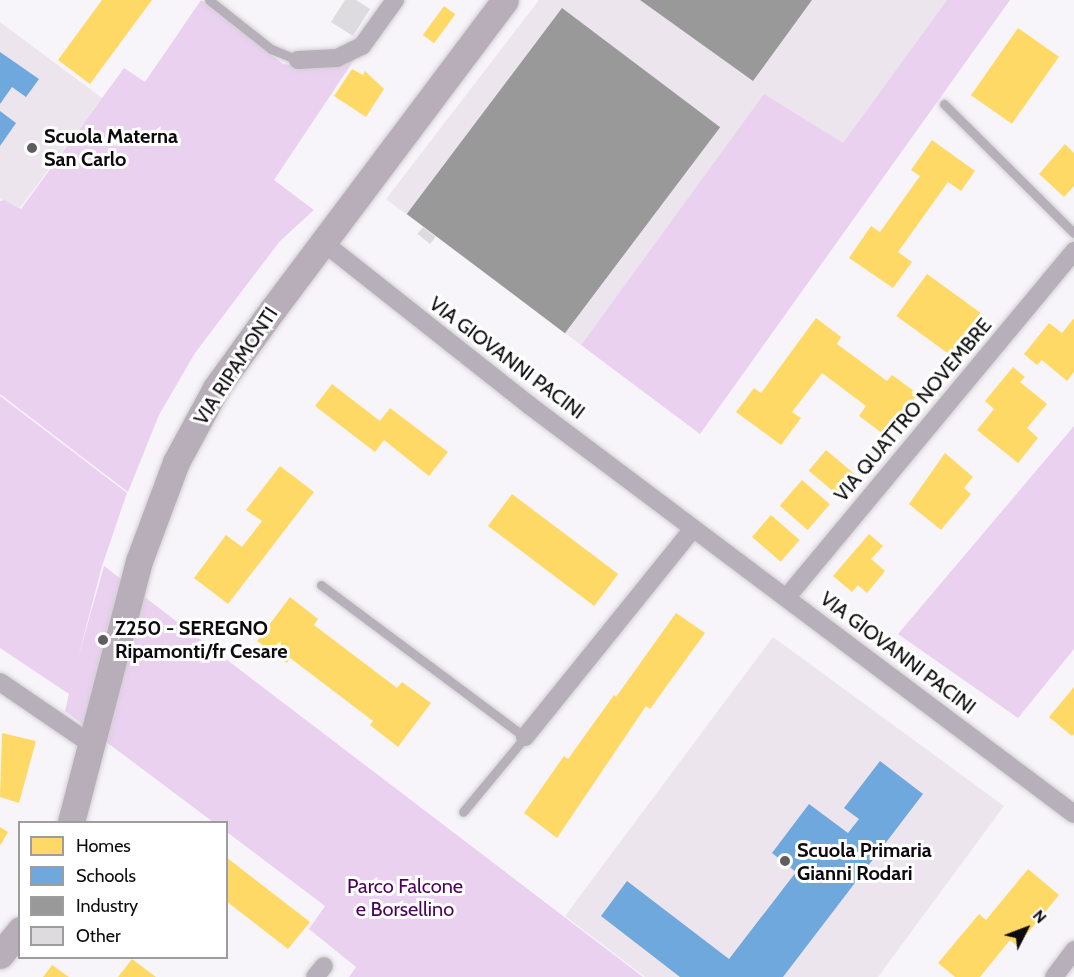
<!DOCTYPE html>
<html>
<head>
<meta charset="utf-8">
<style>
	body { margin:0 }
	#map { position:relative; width:1074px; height:977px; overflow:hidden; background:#f8f5fa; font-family:Cabin,sans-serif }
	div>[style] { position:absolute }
	.built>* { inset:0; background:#ece5ee }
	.green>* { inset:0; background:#ead1f0 }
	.homes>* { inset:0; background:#ffd966; transform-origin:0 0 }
	.schools>* { inset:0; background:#6fa8dc }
	.industry>* { inset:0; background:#999; transform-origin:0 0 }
	.building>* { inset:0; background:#dedbde; transform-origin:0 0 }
	.roads { filter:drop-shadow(0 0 2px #d2d0d3) drop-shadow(0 0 2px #d2d0d3) }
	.lane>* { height:9px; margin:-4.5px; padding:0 4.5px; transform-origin:4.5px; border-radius:4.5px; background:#b7afb9 }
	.street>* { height:18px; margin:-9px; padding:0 9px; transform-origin:9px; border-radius:9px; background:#b7afb9 }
	.secondary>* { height:27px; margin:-13.5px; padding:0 13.5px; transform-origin:13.5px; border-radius:13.5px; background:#b7aeb9 }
	.dots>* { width:16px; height:16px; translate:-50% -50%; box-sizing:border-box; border:3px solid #fff; border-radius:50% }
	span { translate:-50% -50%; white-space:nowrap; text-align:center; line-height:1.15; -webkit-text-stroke:6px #fff; paint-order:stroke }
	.poi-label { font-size:20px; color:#0d0b0d; font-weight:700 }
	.left { translate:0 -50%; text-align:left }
	.street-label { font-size:20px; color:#0d0b0d }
	.park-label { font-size:20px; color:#4f025d }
	.legend { position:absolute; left:18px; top:821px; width:210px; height:138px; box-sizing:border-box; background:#fff; border:2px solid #9e9d9e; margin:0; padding:8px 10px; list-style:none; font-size:18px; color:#0d0b0d }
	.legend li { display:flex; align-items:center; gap:12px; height:30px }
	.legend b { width:30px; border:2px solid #9e9d9e }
	.north { position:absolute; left:996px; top:899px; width:60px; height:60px; -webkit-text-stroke:4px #fff; paint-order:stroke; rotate:48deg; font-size:16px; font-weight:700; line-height:24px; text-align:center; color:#0d0b0d }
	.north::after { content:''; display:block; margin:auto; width:21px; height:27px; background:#0d0b0d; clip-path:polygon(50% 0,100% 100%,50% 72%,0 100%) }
</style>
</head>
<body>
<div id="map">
	<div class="built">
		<div style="clip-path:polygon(539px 0,947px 0,843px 144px,764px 95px,581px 345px,386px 199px)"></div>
		<div style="clip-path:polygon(0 22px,102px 98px,20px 208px,0 199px)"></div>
		<div style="clip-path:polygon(773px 637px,1004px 806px,878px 977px,645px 977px,565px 916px)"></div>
	</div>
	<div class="green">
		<div style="clip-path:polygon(201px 0,283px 64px,314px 67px,354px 60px,274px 180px,314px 210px,280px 241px,195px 353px,159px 415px,128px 492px,0 394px,0 201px,4px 200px,21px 209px,124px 68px,145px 82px)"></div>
		<div style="clip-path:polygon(947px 0,1010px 0,700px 434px,581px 345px,764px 94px,843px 143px)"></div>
		<div style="clip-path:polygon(0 396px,127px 493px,102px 566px,78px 658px,104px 566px,643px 977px,349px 977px,356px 967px,309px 929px,325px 906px,227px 832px,226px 822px,213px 822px,65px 711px,69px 694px,0 648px)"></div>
		<div style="clip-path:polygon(1074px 426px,1074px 649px,1018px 718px,898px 634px)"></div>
	</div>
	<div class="homes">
		<div style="clip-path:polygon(102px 0,152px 0,90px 84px,58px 60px)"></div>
		<div style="left:444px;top:6px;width:14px;height:36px;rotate:36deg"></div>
		<div style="left:1018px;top:28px;width:50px;height:82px;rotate:35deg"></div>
		<div style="clip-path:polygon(352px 69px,363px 75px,365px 71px,384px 89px,366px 117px,334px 96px)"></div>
		<div style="clip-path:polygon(932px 140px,975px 171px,961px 191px,948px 182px,898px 252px,912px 262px,893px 288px,849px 258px,871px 226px,880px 232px,920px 176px,911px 170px)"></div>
		<div style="clip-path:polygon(1065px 144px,1074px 153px,1074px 186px,1064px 197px,1039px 174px)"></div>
		<div style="left:927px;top:274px;width:66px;height:52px;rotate:36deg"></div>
		<div style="clip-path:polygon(816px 318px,841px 337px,837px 344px,887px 381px,892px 375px,918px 394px,886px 436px,859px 416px,866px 406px,822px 373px,792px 412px,801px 418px,781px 445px,736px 412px,754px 388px,761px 393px)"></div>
		<div style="clip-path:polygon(1074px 318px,1074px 372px,1067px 381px,1042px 360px,1037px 365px,1024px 354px,1049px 323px,1062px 333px)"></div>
		<div style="clip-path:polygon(1013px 367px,1025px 377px,1020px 382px,1047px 404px,1027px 428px,1038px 438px,1018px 463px,977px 430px,994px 409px,985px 401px)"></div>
		<div style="clip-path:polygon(332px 384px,380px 421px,390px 408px,448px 452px,429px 476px,384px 440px,375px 452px,315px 406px)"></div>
		<div style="left:826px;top:450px;width:45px;height:27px;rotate:40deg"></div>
		<div style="clip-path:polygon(945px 453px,973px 477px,964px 488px,971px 494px,941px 530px,909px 504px)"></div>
		<div style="clip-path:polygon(280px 466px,314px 492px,228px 604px,194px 578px,226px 535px,242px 547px,262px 521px,246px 510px)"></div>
		<div style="left:802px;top:480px;width:37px;height:34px;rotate:41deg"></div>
		<div style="left:512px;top:494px;width:133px;height:40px;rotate:37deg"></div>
		<div style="left:771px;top:515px;width:38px;height:29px;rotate:41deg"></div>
		<div style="clip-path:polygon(869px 534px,883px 546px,871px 559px,885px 571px,867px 593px,858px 585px,852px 592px,833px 576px)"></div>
		<div style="clip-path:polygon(290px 597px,318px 619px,314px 625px,397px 688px,402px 682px,431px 703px,398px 747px,370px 725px,373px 721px,290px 658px,287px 663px,257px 641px)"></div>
		<div style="clip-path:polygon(676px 613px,705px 633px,650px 709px,646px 706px,557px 838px,524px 813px,564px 756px,568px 759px,614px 695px,616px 697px)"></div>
		<div style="clip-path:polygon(1074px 687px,1074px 734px,1072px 736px,1049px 717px)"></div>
		<div style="clip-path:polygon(2px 733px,36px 741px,19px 803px,0 797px)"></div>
		<div style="clip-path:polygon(0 827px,8px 832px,0 846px)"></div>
		<div style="clip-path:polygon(226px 857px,310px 922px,288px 949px,226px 901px)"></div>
		<div style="clip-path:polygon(1028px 869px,1059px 895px,1017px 946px,1010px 940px,980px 977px,955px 977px,938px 963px,979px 914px,986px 920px)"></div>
		<div style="clip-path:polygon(132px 959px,156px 977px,118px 977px)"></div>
		<div style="clip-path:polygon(52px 965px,69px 977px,43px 977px)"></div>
	</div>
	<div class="schools">
		<div style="clip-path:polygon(0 52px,39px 79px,26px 97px,12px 87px,0 104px)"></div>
		<div style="clip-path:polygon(0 111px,16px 123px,0 146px)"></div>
		<div style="clip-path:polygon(880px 761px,923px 794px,783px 977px,680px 977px,601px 916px,627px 881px,729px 959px,796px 872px,772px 853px,809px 804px,848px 833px,859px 819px,844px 808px)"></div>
	</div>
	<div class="industry">
		<div style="clip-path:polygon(640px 0,812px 0,753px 81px)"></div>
		<div style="left:562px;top:8px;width:198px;height:258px;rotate:37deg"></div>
	</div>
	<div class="building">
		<div style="clip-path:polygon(345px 0,356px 0,370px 9px,353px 36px,331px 22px)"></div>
		<div style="left:423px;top:227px;width:16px;height:9px;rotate:38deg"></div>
	</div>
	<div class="roads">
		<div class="lane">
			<div style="left:209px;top:0;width:79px;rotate:38.3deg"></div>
			<div style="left:271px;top:49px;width:29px;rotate:22deg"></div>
			<div style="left:944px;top:104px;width:183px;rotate:44.8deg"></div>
			<div style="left:321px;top:585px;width:254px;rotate:36.7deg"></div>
			<div style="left:525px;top:737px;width:97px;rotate:129.6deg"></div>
		</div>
		<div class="street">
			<div style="left:298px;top:60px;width:39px;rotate:-3deg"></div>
			<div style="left:337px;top:58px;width:28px;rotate:-26deg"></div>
			<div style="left:362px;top:46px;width:57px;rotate:-54.3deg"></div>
			<div style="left:324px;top:243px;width:261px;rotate:38.3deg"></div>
			<div style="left:529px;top:405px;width:681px;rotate:36.89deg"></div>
			<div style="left:787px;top:597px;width:450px;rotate:-50.3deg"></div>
			<div style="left:0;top:682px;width:110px;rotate:34.3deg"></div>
			<div style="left:525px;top:737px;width:267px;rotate:-51.1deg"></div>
			<div style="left:315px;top:977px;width:14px;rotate:-51deg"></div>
			<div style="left:1054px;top:977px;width:34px;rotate:-53deg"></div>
		</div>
		<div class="secondary">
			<div style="left:71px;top:822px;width:270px;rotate:-75.4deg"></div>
			<div style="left:139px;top:561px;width:106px;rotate:-69.5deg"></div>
			<div style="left:176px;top:462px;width:84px;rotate:-61.6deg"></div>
			<div style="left:216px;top:388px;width:97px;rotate:-54.2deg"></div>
			<div style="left:273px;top:309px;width:386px;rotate:-53.1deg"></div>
			<div style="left:0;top:955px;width:32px;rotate:-51deg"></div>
		</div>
	</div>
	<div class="dots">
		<div style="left:32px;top:148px;background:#5f5d60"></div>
		<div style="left:103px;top:640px;background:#5f5d60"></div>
		<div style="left:785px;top:861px;background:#5f5d60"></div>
	</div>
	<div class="poi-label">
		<span class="left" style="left:44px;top:148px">Scuola Materna<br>San Carlo</span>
		<span class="left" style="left:115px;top:640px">Z250 - SEREGNO<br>Ripamonti/fr Cesare</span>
		<span class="left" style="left:797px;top:862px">Scuola Primaria<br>Gianni Rodari</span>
	</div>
	<div class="street-label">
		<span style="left:507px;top:358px;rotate:37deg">VIA GIOVANNI PACINI</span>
		<span style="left:236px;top:366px;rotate:-57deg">VIA RIPAMONTI</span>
		<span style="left:913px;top:410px;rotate:-50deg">VIA QUATTRO NOVEMBRE</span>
		<span style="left:898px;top:653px;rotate:37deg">VIA GIOVANNI PACINI</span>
	</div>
	<div class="park-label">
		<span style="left:405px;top:898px">Parco Falcone<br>e Borsellino</span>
	</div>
	<ul class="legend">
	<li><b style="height:16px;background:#ffd966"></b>Homes</li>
	<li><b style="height:16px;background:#6fa8dc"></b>Schools</li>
	<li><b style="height:16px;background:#999"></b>Industry</li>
	<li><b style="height:16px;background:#dedbde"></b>Other</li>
	</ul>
	<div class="north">N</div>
</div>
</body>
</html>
